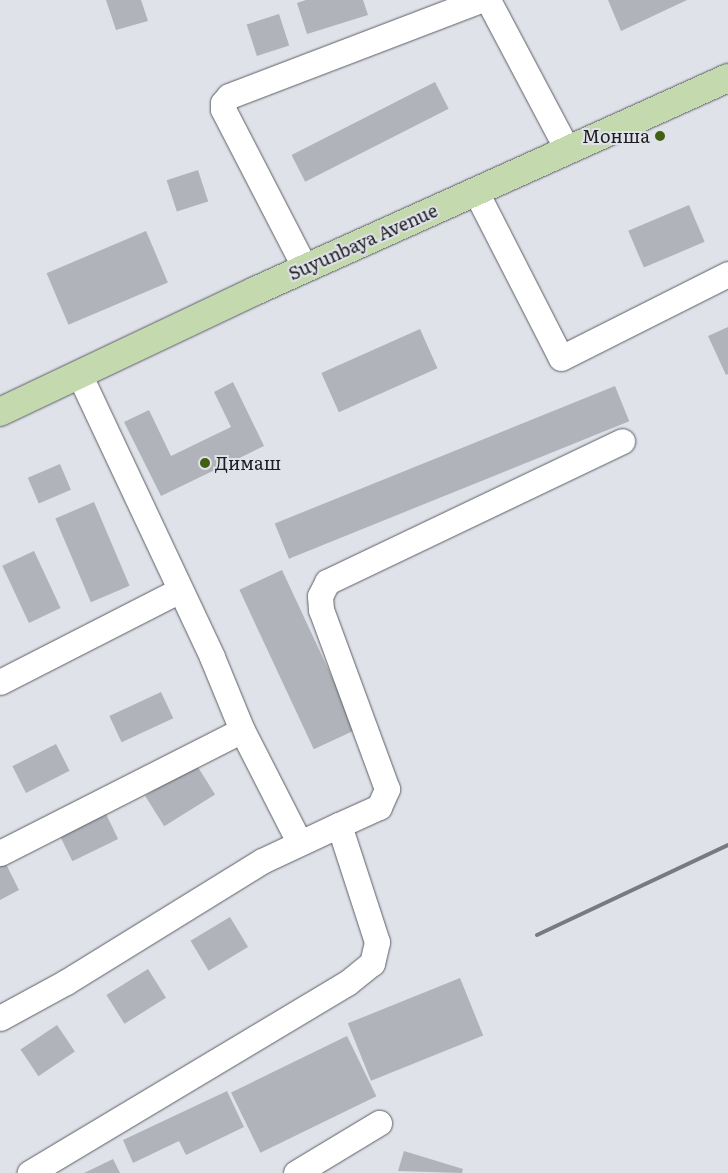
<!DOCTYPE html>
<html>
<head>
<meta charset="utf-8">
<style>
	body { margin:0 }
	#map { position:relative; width:728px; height:1173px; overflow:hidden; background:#dfe2e9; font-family:Literata,serif }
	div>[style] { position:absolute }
	.building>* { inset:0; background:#b0b3ba; transform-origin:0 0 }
	.roads { filter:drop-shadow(0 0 1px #5c5e65) drop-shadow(0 0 1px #5c5e65) }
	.minor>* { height:25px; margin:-12.5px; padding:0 12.5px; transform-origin:12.5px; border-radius:12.5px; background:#fff }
	.major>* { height:28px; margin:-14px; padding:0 14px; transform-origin:14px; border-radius:14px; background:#c5d9ae }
	.rail>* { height:4px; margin:-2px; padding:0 2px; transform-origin:2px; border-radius:2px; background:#787a7f }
	.dots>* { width:14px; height:14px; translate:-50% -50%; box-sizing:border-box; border:2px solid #dfe2e9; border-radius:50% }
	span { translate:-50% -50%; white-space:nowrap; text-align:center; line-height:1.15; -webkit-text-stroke:4px #dfe2e9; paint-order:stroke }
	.poi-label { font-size:18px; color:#1d1e21 }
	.right { translate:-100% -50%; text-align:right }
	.left { translate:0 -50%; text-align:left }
	.street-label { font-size:18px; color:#1d1e21 }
</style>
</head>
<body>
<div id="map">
	<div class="building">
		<div style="clip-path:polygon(106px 0,141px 0,148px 21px,116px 30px)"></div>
		<div style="clip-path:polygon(306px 0,363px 0,368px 15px,307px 34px,297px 3px)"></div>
		<div style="clip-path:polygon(608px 0,687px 0,621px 31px)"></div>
		<div style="left:279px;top:14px;width:33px;height:34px;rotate:72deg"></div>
		<div style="left:435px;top:82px;width:30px;height:161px;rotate:63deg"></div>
		<div style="left:198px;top:170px;width:33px;height:33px;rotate:72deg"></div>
		<div style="left:689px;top:205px;width:40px;height:66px;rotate:67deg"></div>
		<div style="left:146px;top:231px;width:56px;height:108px;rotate:67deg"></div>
		<div style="clip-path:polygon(728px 327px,728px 374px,726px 375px,708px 336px)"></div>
		<div style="left:420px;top:329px;width:43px;height:108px;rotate:66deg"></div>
		<div style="clip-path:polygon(233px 382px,264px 446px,161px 496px,124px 422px,149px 410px,171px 456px,231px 427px,214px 392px)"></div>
		<div style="left:615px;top:386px;width:38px;height:367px;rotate:68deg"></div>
		<div style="left:60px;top:464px;width:28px;height:35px;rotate:67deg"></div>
		<div style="left:94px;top:502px;width:91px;height:42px;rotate:67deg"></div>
		<div style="left:34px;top:551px;width:63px;height:35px;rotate:65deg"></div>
		<div style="left:282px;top:570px;width:176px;height:47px;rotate:65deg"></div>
		<div style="left:161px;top:692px;width:29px;height:57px;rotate:65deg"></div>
		<div style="left:56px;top:744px;width:30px;height:49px;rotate:63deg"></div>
		<div style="left:196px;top:764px;width:36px;height:60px;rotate:58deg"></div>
		<div style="left:105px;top:812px;width:30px;height:51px;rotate:64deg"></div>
		<div style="clip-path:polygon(6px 864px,19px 890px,0 900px,0 867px)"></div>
		<div style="left:230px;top:917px;width:35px;height:46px;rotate:59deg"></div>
		<div style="left:148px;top:969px;width:34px;height:49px;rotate:58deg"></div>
		<div style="left:460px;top:978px;width:62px;height:121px;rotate:68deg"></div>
		<div style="left:57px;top:1025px;width:32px;height:44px;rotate:56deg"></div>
		<div style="left:347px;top:1036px;width:67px;height:129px;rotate:64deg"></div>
		<div style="clip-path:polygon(227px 1091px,244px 1127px,186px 1155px,179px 1141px,133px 1163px,123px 1140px)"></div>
		<div style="clip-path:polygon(404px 1151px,463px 1169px,462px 1173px,398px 1171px)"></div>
		<div style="clip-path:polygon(113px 1159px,120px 1173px,84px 1173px)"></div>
	</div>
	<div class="roads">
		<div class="minor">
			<div style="left:488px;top:0;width:169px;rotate:62.1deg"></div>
			<div style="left:476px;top:192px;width:186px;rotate:62.9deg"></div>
			<div style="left:561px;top:358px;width:187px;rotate:-26.7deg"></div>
			<div style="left:305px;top:268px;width:179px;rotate:-117.3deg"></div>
			<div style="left:223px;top:109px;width:6px;rotate:-90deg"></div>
			<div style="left:223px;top:103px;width:9px;rotate:-49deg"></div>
			<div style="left:229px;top:96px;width:269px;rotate:-20.9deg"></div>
			<div style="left:80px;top:376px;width:310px;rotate:64.8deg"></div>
			<div style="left:212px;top:657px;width:79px;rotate:67.7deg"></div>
			<div style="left:242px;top:730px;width:126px;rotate:63deg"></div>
			<div style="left:0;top:682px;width:202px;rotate:-27.1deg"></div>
			<div style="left:339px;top:825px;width:44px;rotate:-24.2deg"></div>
			<div style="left:379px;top:807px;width:20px;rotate:-66deg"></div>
			<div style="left:387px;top:789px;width:191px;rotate:-110.2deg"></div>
			<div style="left:321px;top:610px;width:14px;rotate:-94deg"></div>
			<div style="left:320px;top:596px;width:16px;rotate:-63deg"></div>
			<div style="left:327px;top:582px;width:327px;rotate:-25.5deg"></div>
			<div style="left:0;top:853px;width:271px;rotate:-26.9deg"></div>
			<div style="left:0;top:1018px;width:75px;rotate:-28.6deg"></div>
			<div style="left:66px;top:982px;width:230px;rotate:-31.7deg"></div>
			<div style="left:262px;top:861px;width:85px;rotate:-25.1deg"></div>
			<div style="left:339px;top:825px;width:123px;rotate:72deg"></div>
			<div style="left:377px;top:942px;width:22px;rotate:103deg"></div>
			<div style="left:372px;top:963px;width:32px;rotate:141deg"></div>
			<div style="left:347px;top:983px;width:370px;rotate:149.1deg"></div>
			<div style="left:296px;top:1173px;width:97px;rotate:-31.1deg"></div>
		</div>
		<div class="major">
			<div style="left:0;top:412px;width:282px;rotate:-25.4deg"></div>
			<div style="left:255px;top:291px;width:519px;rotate:-24.24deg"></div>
		</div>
	</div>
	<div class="rail">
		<div style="left:537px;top:935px;width:211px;rotate:-25.2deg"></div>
	</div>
	<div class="dots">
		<div style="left:660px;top:136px;background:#426013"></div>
		<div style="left:205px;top:463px;background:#426013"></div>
	</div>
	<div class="poi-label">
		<span class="right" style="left:650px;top:136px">Монша</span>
		<span class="left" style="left:215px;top:463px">Димаш</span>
	</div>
	<div class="street-label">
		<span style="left:363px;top:242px;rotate:-24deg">Suyunbaya Avenue</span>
	</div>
</div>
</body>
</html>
